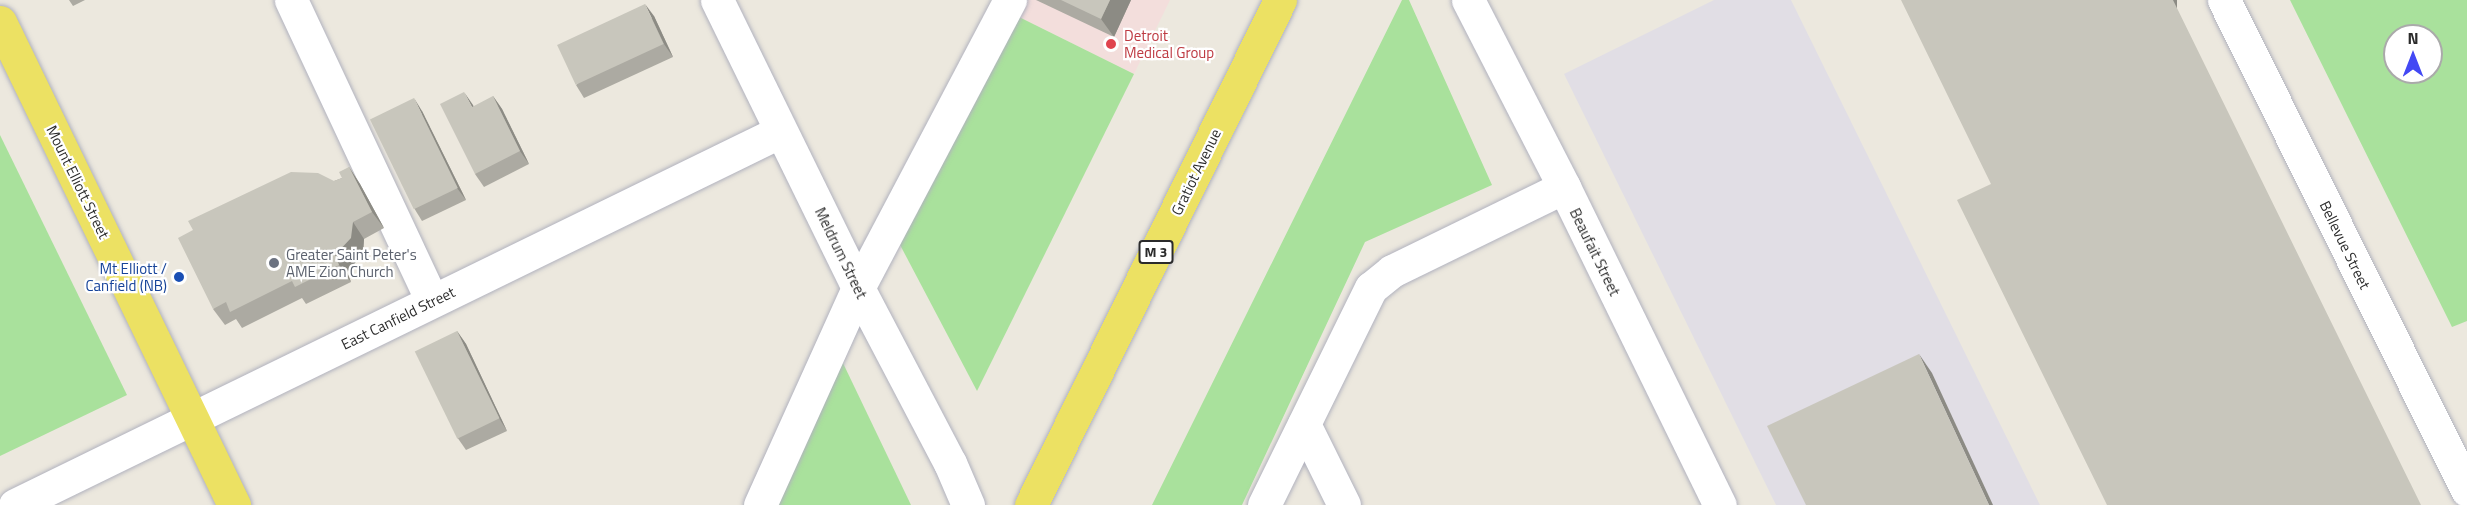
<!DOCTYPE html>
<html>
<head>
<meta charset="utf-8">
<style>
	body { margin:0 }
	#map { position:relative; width:2467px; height:505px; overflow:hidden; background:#ece8de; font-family:"Titillium Web",sans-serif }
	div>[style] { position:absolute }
	.industrial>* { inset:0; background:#e1dee5 }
	.medical>* { inset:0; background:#f3dedc }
	.green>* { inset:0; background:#a9e19c }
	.roads { filter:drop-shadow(0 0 2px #b1b2be) drop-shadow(0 0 2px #b1b2be) }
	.minor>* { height:33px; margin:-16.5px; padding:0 16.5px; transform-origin:16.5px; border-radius:16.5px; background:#fff }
	.major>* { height:33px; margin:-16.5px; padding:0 16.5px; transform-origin:16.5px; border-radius:16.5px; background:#ece163 }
	.wall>* { inset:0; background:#acaaa2 }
	.shaded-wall>* { inset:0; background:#8c8b84; transform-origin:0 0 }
	.building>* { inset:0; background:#c8c6bc; transform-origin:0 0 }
	.dots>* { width:16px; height:16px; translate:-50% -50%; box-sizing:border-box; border:3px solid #fff; border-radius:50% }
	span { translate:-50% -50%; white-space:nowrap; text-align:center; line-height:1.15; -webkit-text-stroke:4.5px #fff; paint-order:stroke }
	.shield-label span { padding:2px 4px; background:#fff; border:2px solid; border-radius:4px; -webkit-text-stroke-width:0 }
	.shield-label { font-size:14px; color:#2b2b2b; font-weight:700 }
	.health-label { font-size:15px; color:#be3a42 }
	.left { translate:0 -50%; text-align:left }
	.street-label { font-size:15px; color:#2b2b2b }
	.worship-label { font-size:15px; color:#5b616d }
	.transit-label { font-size:15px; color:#164399 }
	.right { translate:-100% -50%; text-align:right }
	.north { position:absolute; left:2383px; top:24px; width:60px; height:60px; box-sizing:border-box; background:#fff; border:2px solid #aaa; border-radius:50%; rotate:0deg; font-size:16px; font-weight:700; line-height:24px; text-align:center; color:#2b2b2b }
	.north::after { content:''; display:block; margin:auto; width:21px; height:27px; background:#4349f4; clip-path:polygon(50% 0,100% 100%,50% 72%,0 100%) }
</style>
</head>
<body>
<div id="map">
	<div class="industrial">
		<div style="clip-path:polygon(1714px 0,1791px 0,2040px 505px,1776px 505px,1564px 74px)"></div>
	</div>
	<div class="medical">
		<div style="clip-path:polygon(1018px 0,1170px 0,1134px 74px,1011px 13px)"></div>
	</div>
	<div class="green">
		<div style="clip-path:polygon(1402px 0,1409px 0,1492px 185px,1365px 242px,1242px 505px,1152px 505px)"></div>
		<div style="clip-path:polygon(evenodd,2290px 0,2467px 0,2467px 321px,2452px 327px,2290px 0,2395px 36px,2431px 36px,2431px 72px,2395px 72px,2395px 36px)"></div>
		<div style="clip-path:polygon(1011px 13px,1134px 74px,977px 391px,898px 241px)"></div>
		<div style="clip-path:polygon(0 135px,127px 395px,0 456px)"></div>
		<div style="clip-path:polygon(842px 361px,911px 505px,776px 505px)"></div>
	</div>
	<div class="roads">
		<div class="minor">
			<div style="left:291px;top:0;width:332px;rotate:64.9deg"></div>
			<div style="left:717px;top:0;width:321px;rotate:63.9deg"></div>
			<div style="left:858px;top:288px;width:198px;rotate:62.3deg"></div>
			<div style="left:950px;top:463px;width:46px;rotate:66.8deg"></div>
			<div style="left:1468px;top:0;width:210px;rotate:62.8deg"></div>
			<div style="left:1564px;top:187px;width:354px;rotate:63.9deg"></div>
			<div style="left:2224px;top:0;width:547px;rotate:63.62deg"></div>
			<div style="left:1304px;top:424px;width:90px;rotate:63.7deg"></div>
			<div style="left:15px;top:505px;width:852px;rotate:-26.02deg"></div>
			<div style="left:760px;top:505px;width:238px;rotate:-65.7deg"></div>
			<div style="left:858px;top:288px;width:326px;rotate:-62.2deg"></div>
			<div style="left:1264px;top:505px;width:242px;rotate:-63.8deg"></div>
			<div style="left:1371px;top:288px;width:27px;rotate:-39deg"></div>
			<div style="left:1392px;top:271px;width:191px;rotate:-26deg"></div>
		</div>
		<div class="major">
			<div style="left:0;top:22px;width:537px;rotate:64.15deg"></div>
			<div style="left:1031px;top:505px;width:563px;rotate:-63.75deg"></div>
		</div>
	</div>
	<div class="wall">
		<div style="clip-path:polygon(69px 0,85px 0,73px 6px)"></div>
		<div style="clip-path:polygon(1036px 0,1131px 0,1114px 37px)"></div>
		<div style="clip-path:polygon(654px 16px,673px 57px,584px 98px,576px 85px)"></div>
		<div style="clip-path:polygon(493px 96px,502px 109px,529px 164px,484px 187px,475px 174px)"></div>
		<div style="clip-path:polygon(422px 111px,466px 200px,422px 221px,414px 208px)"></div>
		<div style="clip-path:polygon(349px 167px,360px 184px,384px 228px,364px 239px,363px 254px,347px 272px,351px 282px,306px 304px,302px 298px,242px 328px,236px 319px,225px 325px,213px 309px,334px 181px,342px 178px)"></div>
		<div style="clip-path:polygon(457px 331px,466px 344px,507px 431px,466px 450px,457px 437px)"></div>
	</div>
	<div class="shaded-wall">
		<div style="clip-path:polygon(1110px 0,1131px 0,1114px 37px,1101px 19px)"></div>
		<div style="left:2173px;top:0;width:4px;height:563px"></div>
		<div style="clip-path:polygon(645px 4px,654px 16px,673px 57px,664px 44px)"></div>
		<div style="clip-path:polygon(464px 92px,473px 105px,480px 120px,472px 107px)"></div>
		<div style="clip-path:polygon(493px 96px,502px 109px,529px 164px,520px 151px)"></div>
		<div style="clip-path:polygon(414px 98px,422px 111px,466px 200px,457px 188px)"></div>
		<div style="clip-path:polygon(349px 167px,360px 184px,384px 228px,372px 212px)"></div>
		<div style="clip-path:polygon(353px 222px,364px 239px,363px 254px,347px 272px,351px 282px,339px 265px,335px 255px)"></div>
		<div style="clip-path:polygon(457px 331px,466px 344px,507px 431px,499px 418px)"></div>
		<div style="clip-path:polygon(1919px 354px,1932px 373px,1993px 505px,1989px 505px)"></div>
	</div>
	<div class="building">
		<div style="clip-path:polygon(1061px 0,1110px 0,1101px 19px)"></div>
		<div style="clip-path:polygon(1901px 0,2173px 0,2421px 505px,2107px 505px,1957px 200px,1991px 184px)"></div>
		<div style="left:645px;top:4px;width:44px;height:97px;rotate:65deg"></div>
		<div style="clip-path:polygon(464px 92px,472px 107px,493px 96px,520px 151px,475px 174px,440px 104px)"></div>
		<div style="left:414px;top:98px;width:100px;height:49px;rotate:64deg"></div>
		<div style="clip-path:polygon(349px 167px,372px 212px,353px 222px,351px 238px,335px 255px,339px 265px,295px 287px,292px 281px,230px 312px,226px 302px,213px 309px,178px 238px,193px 230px,188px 221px,291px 172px,318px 173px,334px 181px,342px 178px,339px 172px)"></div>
		<div style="left:457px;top:331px;width:97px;height:47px;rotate:64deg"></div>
		<div style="clip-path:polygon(1919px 354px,1989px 505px,1806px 505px,1767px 426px)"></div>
	</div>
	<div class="dots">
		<div style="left:1111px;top:44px;background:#e0444e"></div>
		<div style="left:274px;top:263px;background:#6b7280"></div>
		<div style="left:179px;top:277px;background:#1a4fb4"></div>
	</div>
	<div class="shield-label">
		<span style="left:1156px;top:252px">M 3</span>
	</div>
	<div class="health-label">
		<span class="left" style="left:1124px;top:44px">Detroit<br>Medical Group</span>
	</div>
	<div class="street-label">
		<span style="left:1196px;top:172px;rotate:-64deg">Gratiot Avenue</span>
		<span style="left:78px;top:182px;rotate:64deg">Mount Elliott Street</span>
		<span style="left:2345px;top:245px;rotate:64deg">Bellevue Street</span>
		<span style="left:1595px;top:252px;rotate:64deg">Beaufait Street</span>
		<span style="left:841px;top:253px;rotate:64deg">Meldrum Street</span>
		<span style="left:398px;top:318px;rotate:-26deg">East Canfield Street</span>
	</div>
	<div class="worship-label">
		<span class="left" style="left:286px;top:263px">Greater Saint Peter's<br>AME Zion Church</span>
	</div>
	<div class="transit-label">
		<span class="right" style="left:167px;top:277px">Mt Elliott /<br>Canfield (NB)</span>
	</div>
	<div class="north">N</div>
</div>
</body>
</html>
